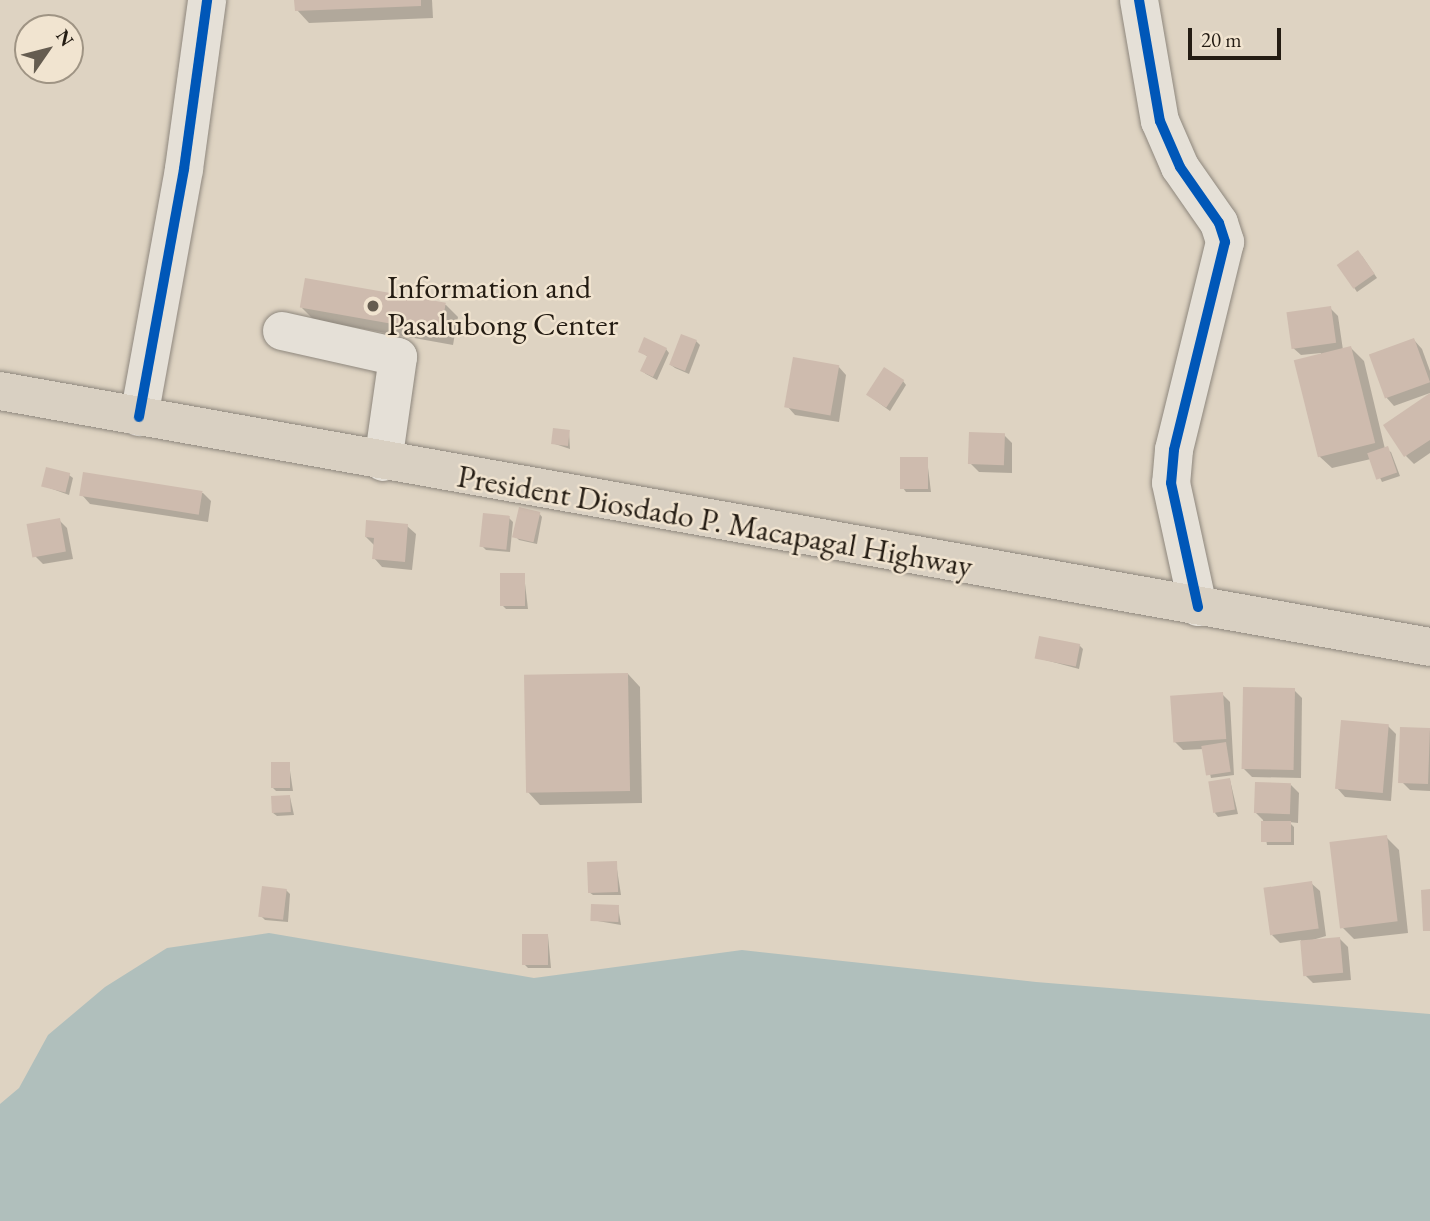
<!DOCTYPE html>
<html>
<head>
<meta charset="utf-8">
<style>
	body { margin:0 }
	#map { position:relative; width:1430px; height:1221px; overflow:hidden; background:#ded3c2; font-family:"EB Garamond",serif }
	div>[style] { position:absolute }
	.water>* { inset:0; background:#b0bfbc }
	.shadow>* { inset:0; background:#0003 }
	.building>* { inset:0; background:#cebbae; transform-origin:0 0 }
	.roads { filter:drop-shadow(0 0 2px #8e877d) drop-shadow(0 0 2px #8e877d) }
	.minor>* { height:38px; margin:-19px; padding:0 19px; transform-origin:19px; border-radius:19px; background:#e5e0d7 }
	.highway>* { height:38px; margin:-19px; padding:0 19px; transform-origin:19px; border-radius:19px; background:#d9d0c2 }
	.cycleway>* { height:10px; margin:-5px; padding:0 5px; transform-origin:5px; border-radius:5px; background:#0057b8 }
	.dots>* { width:19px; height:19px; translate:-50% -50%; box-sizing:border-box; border:4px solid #f1e4d0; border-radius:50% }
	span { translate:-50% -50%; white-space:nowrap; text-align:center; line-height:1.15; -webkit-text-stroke:5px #f1e4d0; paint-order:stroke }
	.poi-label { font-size:32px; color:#241c13 }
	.left { translate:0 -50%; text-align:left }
	.street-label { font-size:32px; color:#241c13 }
	.north { position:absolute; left:14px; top:14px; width:70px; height:70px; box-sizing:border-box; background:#f1e4d0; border:2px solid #9f9484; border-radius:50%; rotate:55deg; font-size:19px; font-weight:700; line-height:28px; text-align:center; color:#241c13 }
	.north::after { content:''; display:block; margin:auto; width:24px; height:32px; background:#655c50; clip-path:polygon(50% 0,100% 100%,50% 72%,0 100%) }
	.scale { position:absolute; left:1188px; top:28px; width:93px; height:32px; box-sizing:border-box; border:4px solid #241c13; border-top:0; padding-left:9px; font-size:21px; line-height:24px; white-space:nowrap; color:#241c13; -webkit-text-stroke:5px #f1e4d0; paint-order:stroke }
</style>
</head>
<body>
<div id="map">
	<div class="water">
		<div style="clip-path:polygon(269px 933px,534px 978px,742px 950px,1036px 982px,1430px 1014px,1430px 1221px,0 1221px,0 1104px,19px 1088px,48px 1035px,105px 987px,167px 948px)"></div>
	</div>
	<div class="shadow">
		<div style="clip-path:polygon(296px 0,432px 0,433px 18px,309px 23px,297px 10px)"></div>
		<div style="clip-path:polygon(1362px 256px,1377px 278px,1357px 292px,1339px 265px)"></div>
		<div style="clip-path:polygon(446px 305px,458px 317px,453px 345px,314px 320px,302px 308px)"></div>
		<div style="clip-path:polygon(1330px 308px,1338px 316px,1343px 350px,1351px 348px,1364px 361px,1385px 449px,1391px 452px,1400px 476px,1382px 482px,1371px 459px,1332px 468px,1319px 456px,1321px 353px,1301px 355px,1292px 347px)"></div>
		<div style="clip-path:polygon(1414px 340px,1422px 349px,1430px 371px,1430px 393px,1394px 406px,1386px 397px)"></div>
		<div style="clip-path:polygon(696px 341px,700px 345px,689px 374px,675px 368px,671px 365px)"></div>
		<div style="clip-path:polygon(666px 349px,669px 353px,657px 380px,646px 374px,642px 371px,648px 357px,640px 351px)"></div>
		<div style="clip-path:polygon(838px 366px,846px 375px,839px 422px,795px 415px,787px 406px)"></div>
		<div style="clip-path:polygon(903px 381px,906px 385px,890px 411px,868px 395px)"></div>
		<div style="clip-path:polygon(1430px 396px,1430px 453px,1414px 464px,1406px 456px)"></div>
		<div style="clip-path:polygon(569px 432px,570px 449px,552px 443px)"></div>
		<div style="clip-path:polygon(1004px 435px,1012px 443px,1012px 473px,979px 472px,970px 463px)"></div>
		<div style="clip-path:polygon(927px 459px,931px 492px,906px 492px,903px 488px)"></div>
		<div style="clip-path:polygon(69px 475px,73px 478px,69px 495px,44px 486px)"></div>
		<div style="clip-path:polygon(203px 493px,211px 501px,208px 522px,90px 504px,82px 495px)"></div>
		<div style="clip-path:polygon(539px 513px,542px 517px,537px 544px,519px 540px,515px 536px)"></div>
		<div style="clip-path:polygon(509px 518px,513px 522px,510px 552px,486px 550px,482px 546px)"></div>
		<div style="clip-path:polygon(59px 520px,67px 528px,73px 559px,43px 564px,35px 556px)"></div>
		<div style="clip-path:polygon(407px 526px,416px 534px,412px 570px,382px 567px,374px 558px,375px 546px,366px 537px)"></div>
		<div style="clip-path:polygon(524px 575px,528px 609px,506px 609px,502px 605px)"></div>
		<div style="clip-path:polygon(1079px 645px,1083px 649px,1079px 669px,1038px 658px)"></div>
		<div style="clip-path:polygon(628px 674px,640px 687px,642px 803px,540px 805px,528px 792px)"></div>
		<div style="clip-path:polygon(1294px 690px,1302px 698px,1301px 778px,1252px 777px,1243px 768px)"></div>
		<div style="clip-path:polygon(1222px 694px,1230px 702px,1234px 775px,1211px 778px,1204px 749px,1183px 750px,1175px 742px)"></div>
		<div style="clip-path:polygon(1388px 726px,1396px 734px,1391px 801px,1345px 797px,1337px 788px)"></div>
		<div style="clip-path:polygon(1430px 729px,1430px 791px,1410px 790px,1402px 782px)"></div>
		<div style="clip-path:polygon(289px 764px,293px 791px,276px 791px,272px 787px)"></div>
		<div style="clip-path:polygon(1230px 780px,1238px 814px,1218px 817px,1215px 813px)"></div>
		<div style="clip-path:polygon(1291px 785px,1299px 793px,1298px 823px,1289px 822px,1294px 827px,1294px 845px,1267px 845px,1263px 820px,1255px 812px)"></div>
		<div style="clip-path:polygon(290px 797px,294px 815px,277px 816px,273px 813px)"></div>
		<div style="clip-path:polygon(1386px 837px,1399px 850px,1408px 933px,1354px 939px,1341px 926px)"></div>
		<div style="clip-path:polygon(616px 863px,621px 895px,593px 895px,589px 892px)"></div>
		<div style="clip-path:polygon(1311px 883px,1320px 891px,1326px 936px,1309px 941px,1340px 939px,1348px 947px,1351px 980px,1313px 983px,1304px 974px,1301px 940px,1280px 943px,1272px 935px)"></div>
		<div style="clip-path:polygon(286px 890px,290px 894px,288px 922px,265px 920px,261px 916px)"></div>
		<div style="clip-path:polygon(618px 907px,621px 925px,592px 920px)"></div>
		<div style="clip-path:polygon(548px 936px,551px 968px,528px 968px,524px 964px)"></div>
	</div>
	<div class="building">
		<div style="clip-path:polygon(294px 0,421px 0,421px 6px,295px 11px)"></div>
		<div style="left:1358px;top:250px;width:29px;height:26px;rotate:55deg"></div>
		<div style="left:305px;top:278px;width:143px;height:30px;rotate:10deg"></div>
		<div style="left:1331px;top:306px;width:37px;height:45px;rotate:82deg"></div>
		<div style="left:681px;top:334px;width:17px;height:33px;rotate:21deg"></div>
		<div style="clip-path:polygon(644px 337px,667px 348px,653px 377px,640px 371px,647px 356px,638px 352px)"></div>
		<div style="left:1414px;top:338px;width:47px;height:48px;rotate:70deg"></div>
		<div style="left:1351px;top:346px;width:100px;height:59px;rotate:76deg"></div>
		<div style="left:793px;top:357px;width:47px;height:51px;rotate:10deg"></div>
		<div style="left:884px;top:367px;width:24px;height:33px;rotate:33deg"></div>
		<div style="clip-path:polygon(1430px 393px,1430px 440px,1404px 457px,1383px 425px)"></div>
		<div style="left:553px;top:428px;width:17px;height:16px;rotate:7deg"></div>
		<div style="left:969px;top:432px;width:36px;height:32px;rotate:2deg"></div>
		<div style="left:1388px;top:446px;width:28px;height:22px;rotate:71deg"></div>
		<div style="left:928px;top:457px;width:32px;height:28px;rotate:90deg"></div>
		<div style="left:46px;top:467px;width:25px;height:20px;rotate:14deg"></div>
		<div style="left:83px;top:472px;width:121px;height:24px;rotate:9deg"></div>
		<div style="left:519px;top:507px;width:22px;height:31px;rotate:13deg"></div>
		<div style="left:483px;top:513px;width:27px;height:34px;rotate:6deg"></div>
		<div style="left:60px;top:518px;width:34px;height:34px;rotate:80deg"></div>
		<div style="clip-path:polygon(366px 520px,408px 524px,405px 562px,372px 559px,374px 538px,365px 537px)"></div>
		<div style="left:525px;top:573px;width:33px;height:25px;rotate:90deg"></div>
		<div style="left:1039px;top:636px;width:42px;height:23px;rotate:11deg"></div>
		<div style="left:628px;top:673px;width:118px;height:104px;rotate:89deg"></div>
		<div style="left:1243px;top:687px;width:52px;height:82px;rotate:1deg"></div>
		<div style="left:1223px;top:692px;width:47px;height:53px;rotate:86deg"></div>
		<div style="left:1341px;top:720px;width:48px;height:69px;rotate:5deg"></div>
		<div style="left:1400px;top:727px;width:30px;height:56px;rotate:2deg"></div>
		<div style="left:1226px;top:742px;width:30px;height:25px;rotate:81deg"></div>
		<div style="left:271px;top:762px;width:19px;height:26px"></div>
		<div style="left:1230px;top:778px;width:32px;height:22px;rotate:81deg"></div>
		<div style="left:1255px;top:782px;width:36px;height:31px;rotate:2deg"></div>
		<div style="left:290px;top:795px;width:17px;height:19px;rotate:87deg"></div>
		<div style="left:1261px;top:821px;width:30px;height:21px"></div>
		<div style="left:1387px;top:835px;width:87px;height:58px;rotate:83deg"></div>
		<div style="left:617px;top:861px;width:31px;height:30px;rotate:88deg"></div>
		<div style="left:1312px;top:881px;width:48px;height:49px;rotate:82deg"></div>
		<div style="left:262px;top:886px;width:25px;height:31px;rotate:7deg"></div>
		<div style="clip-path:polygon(1430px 889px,1430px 931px,1423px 931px,1421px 890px)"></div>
		<div style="left:591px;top:904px;width:28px;height:17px;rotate:2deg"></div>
		<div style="left:522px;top:934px;width:26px;height:31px"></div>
		<div style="left:1340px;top:937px;width:36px;height:40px;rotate:85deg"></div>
	</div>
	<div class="roads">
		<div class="minor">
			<div style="left:1139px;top:0;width:123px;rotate:80.2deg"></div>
			<div style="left:1160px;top:121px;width:50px;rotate:66.5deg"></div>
			<div style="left:1180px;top:167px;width:68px;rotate:55.1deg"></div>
			<div style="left:1219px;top:223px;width:20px;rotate:72deg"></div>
			<div style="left:1225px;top:242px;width:214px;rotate:103.8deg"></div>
			<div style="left:1174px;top:450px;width:33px;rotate:95deg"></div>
			<div style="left:1171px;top:483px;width:127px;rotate:77.7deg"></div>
			<div style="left:282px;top:331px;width:119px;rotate:12.6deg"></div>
			<div style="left:398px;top:357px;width:106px;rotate:98.1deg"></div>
			<div style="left:139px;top:417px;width:252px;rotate:-79.7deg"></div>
			<div style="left:184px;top:169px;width:171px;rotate:-82.2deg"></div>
		</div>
		<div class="highway">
			<div style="left:0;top:391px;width:1453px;rotate:10.15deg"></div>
		</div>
	</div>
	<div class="cycleway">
		<div style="left:1139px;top:0;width:123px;rotate:80.2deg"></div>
		<div style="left:1160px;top:121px;width:50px;rotate:66.5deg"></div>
		<div style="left:1180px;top:167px;width:68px;rotate:55.1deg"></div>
		<div style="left:1219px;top:223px;width:20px;rotate:72deg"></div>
		<div style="left:1225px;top:242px;width:214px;rotate:103.8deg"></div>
		<div style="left:1174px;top:450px;width:33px;rotate:95deg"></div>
		<div style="left:1171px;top:483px;width:127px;rotate:77.7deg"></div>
		<div style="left:139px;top:417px;width:252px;rotate:-79.7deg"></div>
		<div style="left:184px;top:169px;width:171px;rotate:-82.2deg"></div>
	</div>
	<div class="dots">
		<div style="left:373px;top:306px;background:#655c50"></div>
	</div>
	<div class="poi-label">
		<span class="left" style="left:387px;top:306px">Information and<br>Pasalubong Center</span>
	</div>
	<div class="street-label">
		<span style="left:715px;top:521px;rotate:10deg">President Diosdado P. Macapagal Highway</span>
	</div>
	<div class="north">N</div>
	<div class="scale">20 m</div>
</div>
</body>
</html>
